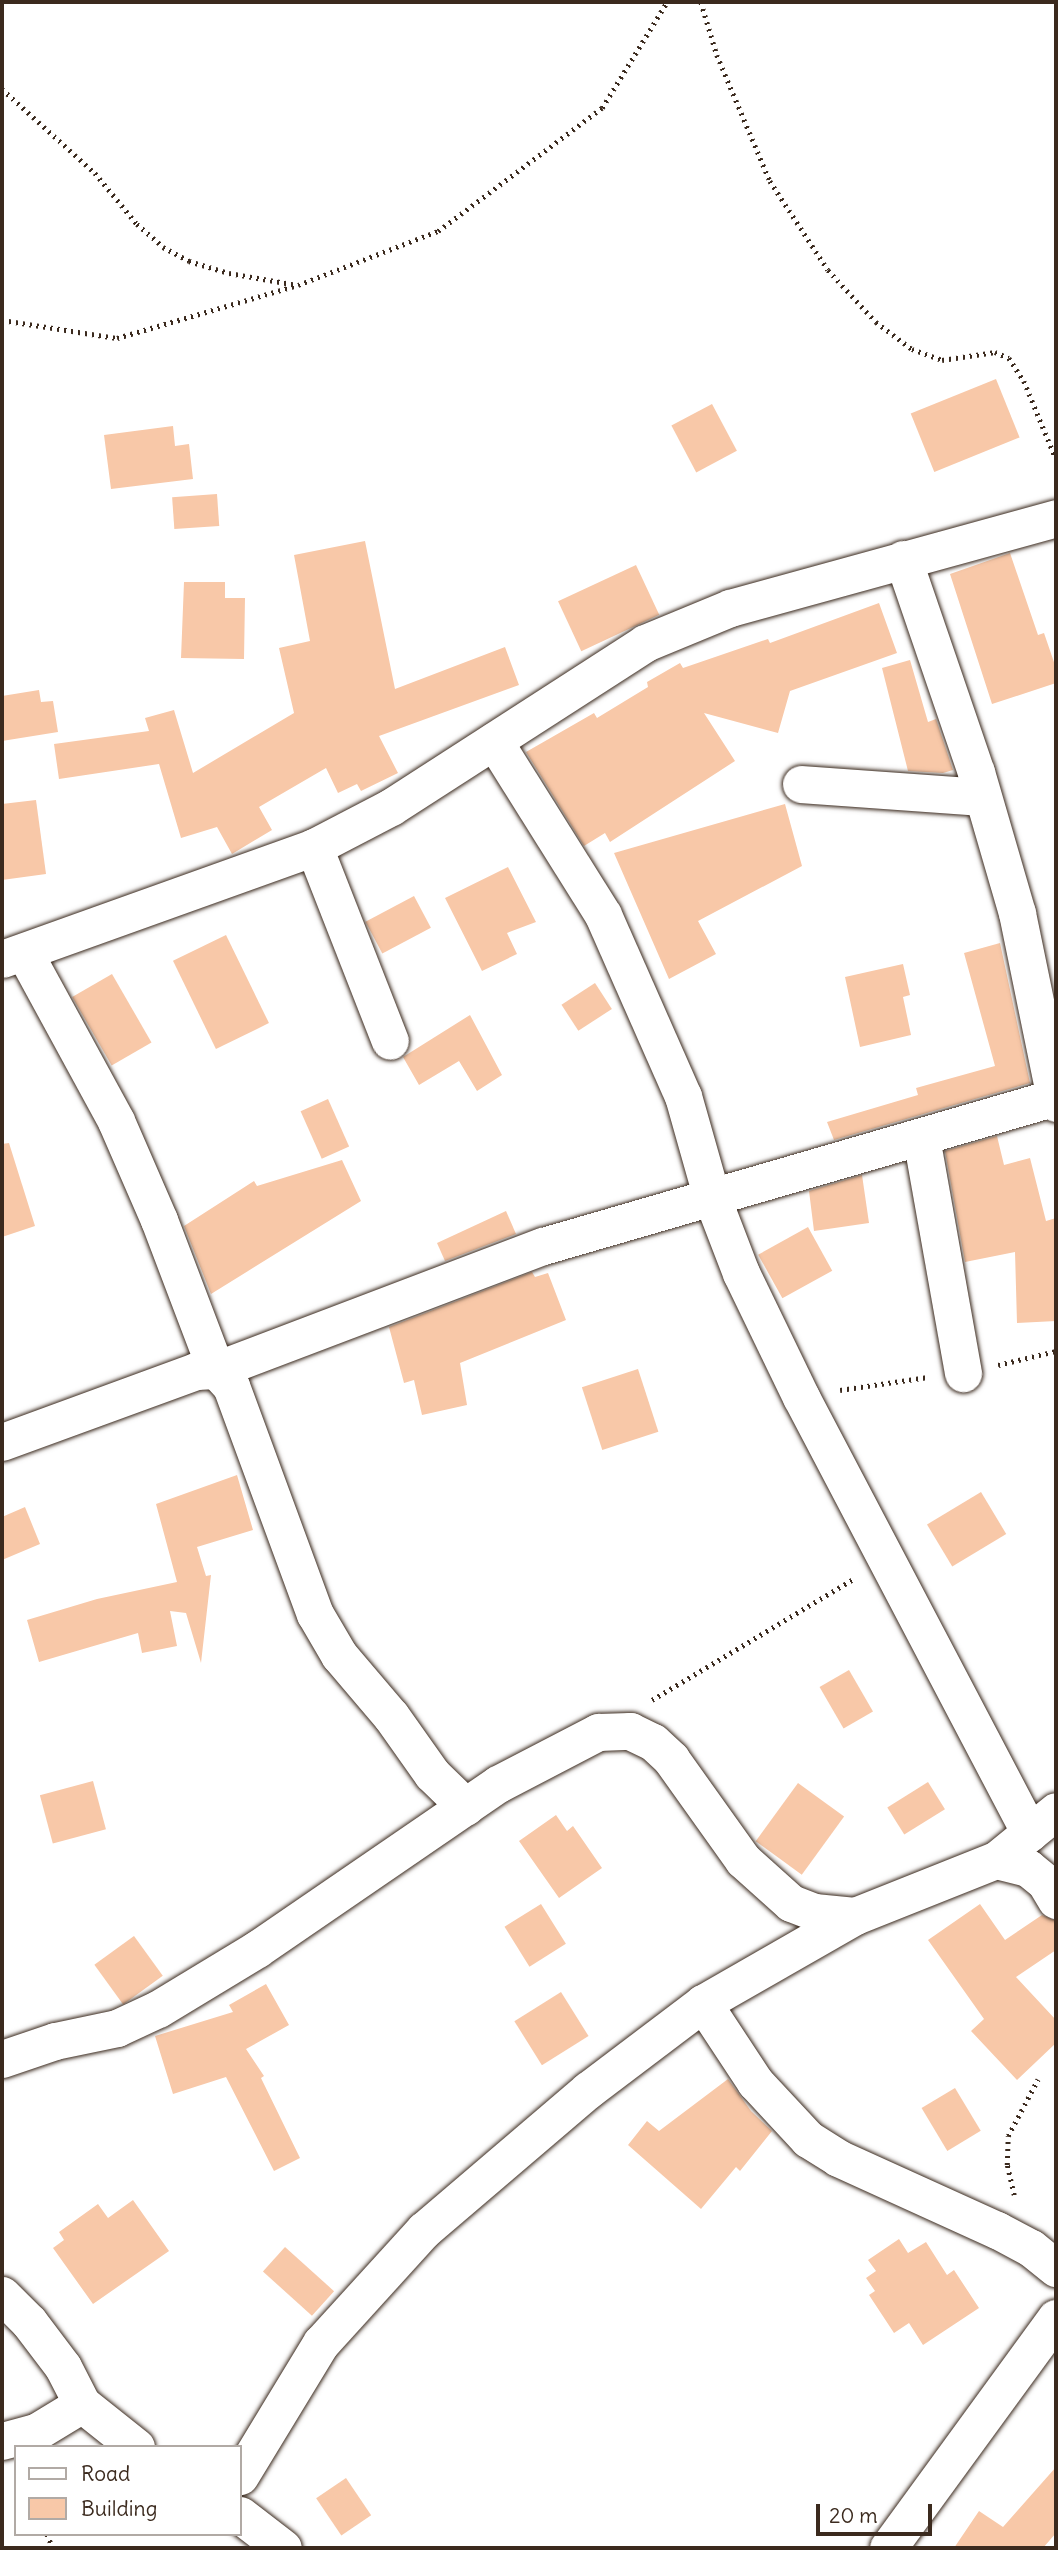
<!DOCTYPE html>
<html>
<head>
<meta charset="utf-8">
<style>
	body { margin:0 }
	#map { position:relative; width:1058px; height:2550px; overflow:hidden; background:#fff; font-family:Delius,sans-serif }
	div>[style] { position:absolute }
	.building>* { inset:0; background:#f8c8a8; transform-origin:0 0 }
	.path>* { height:4.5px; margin-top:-2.25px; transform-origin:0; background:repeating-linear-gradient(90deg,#3b2a1e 0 2px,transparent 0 7px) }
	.roads { filter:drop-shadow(0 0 2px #3b2a1e) drop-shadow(0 0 2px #3b2a1e) }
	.minor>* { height:37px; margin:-18.5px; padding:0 18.5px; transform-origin:18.5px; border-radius:18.5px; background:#fff }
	span { translate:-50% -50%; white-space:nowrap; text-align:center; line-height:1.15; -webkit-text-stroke:6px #fff; paint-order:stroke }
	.frame { position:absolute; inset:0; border:4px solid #3b2a1e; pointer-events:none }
	.legend { position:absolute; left:14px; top:2445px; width:228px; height:91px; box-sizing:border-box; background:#fff; border:2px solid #b1aaa5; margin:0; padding:9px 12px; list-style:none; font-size:21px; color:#3b2a1e }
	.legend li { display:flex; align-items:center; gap:14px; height:35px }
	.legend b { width:35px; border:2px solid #b1aaa5 }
	.scale { position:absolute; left:816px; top:2504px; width:116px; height:32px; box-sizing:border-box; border:4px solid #3b2a1e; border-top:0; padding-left:9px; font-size:21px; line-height:24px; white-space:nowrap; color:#3b2a1e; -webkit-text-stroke:5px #fff; paint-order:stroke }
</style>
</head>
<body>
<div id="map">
	<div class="building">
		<div style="left:996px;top:379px;width:63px;height:92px;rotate:68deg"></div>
		<div style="left:712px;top:404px;width:53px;height:46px;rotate:62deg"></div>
		<div style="clip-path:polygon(173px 426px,175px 446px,189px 444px,193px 479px,111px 489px,104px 435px)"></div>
		<div style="left:217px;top:494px;width:32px;height:45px;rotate:86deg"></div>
		<div style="clip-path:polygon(365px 541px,395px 689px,505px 647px,519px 685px,379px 736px,398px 773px,361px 791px,357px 784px,338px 793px,326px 768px,259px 807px,272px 830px,232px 854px,217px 827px,181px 838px,159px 764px,59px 779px,54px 744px,149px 731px,145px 718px,174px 710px,193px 773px,294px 713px,279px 648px,310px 641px,294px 555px)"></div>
		<div style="clip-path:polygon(1010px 553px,1038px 635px,1044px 633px,1056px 668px,1056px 683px,992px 704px,950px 574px)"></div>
		<div style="left:636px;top:565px;width:55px;height:86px;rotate:65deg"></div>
		<div style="clip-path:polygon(184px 582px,225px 582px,225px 598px,245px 598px,244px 659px,181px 658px)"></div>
		<div style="clip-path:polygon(879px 603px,897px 653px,790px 691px,778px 733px,704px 713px,735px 761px,610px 842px,605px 833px,584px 846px,526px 752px,594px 713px,597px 718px,648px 687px,647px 682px,680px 663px,683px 668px,768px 639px,770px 643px)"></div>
		<div style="clip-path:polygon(910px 660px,928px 722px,936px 719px,953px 770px,943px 773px,908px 771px,882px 668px)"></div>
		<div style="clip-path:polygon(39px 690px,41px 702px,53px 701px,58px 732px,2px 741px,2px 696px)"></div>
		<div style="clip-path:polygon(36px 800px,46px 874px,2px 880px,2px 804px)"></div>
		<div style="clip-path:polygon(785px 804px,802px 866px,698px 921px,716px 954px,669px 979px,614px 853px)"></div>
		<div style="clip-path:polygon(508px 867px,536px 922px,507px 933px,517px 954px,482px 971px,445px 898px)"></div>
		<div style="left:414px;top:896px;width:36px;height:55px;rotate:62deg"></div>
		<div style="left:226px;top:935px;width:98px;height:59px;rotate:64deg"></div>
		<div style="clip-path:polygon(1000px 943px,1030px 1083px,834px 1140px,827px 1122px,918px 1095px,916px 1088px,995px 1066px,964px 953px)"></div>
		<div style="clip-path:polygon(903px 964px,910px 995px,903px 997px,911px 1035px,860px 1047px,845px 977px)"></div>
		<div style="left:112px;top:974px;width:79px;height:46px;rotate:60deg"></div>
		<div style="left:595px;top:983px;width:31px;height:40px;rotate:57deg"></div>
		<div style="clip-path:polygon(470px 1015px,502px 1075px,477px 1091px,459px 1061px,419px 1085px,403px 1057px)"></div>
		<div style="left:328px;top:1099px;width:52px;height:30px;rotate:66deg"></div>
		<div style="clip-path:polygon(997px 1136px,1004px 1165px,1030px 1158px,1046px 1221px,1056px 1218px,1056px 1321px,1017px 1323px,1015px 1252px,965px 1262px,945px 1151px)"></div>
		<div style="clip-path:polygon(9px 1143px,35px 1226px,2px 1237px,2px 1144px)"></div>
		<div style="clip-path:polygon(342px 1160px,361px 1201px,211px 1294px,184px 1226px,254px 1181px,257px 1186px)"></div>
		<div style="clip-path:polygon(862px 1175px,869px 1223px,814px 1231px,809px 1191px)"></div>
		<div style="clip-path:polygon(506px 1211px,516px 1234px,445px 1261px,437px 1243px)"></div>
		<div style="left:808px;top:1227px;width:50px;height:57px;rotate:61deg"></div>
		<div style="clip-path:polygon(532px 1272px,535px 1277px,548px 1273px,566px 1320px,460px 1363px,467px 1405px,422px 1415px,414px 1380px,404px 1383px,389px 1327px)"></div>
		<div style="left:638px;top:1369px;width:66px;height:59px;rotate:72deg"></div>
		<div style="clip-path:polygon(237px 1475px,253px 1530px,197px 1547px,206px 1576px,211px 1575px,201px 1663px,186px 1613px,170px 1611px,177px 1646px,142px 1653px,138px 1633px,39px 1662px,27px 1620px,97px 1599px,177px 1582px,156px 1504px)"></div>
		<div style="left:981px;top:1492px;width:49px;height:63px;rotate:59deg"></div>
		<div style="clip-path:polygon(25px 1507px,40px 1544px,2px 1560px,2px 1517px)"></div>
		<div style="left:849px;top:1670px;width:48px;height:34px;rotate:60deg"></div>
		<div style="left:93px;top:1781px;width:50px;height:55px;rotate:75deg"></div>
		<div style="left:928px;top:1782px;width:32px;height:48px;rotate:58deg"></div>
		<div style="left:798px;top:1783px;width:57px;height:72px;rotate:36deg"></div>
		<div style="clip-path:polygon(556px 1815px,567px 1831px,573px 1826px,602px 1868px,559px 1898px,519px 1841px)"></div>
		<div style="left:541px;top:1904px;width:47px;height:43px;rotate:58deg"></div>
		<div style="clip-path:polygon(980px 1904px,1005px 1940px,1042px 1915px,1056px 1921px,1056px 1950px,1016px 1977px,1056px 2020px,1056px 2043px,1017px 2080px,971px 2031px,984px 2019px,928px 1940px)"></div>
		<div style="left:134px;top:1936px;width:49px;height:49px;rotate:54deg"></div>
		<div style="clip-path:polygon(266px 1984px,289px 2025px,246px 2049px,264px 2076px,261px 2078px,300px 2158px,274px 2171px,226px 2077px,173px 2094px,155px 2036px,233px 2012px,229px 2005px)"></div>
		<div style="left:561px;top:1992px;width:52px;height:55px;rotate:58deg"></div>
		<div style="clip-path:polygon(728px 2079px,751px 2111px,772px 2131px,740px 2171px,736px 2167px,701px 2209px,628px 2145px,647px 2121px,659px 2131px)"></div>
		<div style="left:955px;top:2088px;width:50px;height:39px;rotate:59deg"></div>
		<div style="clip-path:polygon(133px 2200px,169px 2251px,93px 2304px,53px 2248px,64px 2240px,59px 2232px,98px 2204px,108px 2218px)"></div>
		<div style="clip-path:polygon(899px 2239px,908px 2253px,926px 2242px,947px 2275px,954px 2270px,979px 2308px,923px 2345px,909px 2323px,894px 2333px,869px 2295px,875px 2291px,866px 2278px,876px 2271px,868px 2260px)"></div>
		<div style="left:285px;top:2247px;width:66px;height:33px;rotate:42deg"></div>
		<div style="clip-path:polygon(1056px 2467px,1056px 2533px,1043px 2548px,954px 2548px,979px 2511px,1003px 2527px)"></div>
		<div style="left:346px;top:2478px;width:45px;height:36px;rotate:56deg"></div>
	</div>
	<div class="path">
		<div style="left:701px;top:2px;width:55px;rotate:73.2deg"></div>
		<div style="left:717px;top:55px;width:137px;rotate:67.2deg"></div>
		<div style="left:770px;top:181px;width:106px;rotate:56.9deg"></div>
		<div style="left:828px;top:270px;width:71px;rotate:47.3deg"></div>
		<div style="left:876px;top:322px;width:45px;rotate:36.9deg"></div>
		<div style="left:912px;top:349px;width:32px;rotate:20deg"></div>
		<div style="left:942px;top:360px;width:54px;rotate:-8.6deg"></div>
		<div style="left:995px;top:352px;width:15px;rotate:23deg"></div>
		<div style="left:1009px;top:358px;width:27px;rotate:57deg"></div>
		<div style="left:1024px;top:381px;width:84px;rotate:67.7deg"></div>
		<div style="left:2px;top:89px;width:125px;rotate:42.1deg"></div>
		<div style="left:95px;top:173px;width:66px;rotate:50.5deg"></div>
		<div style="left:137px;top:224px;width:35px;rotate:41deg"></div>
		<div style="left:163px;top:247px;width:30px;rotate:28deg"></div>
		<div style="left:189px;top:261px;width:42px;rotate:16.7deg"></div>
		<div style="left:229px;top:273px;width:69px;rotate:10deg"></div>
		<div style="left:2px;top:320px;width:116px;rotate:8.9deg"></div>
		<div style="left:117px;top:338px;width:189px;rotate:-16.3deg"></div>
		<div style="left:298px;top:285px;width:150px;rotate:-21.1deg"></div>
		<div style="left:438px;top:231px;width:205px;rotate:-36.9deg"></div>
		<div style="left:602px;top:108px;width:124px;rotate:-58.5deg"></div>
		<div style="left:998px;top:1365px;width:60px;rotate:-13.6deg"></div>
		<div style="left:840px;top:1390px;width:89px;rotate:-8.4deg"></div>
		<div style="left:652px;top:1700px;width:237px;rotate:-31deg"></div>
		<div style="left:1014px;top:2195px;width:31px;rotate:-103deg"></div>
		<div style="left:1007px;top:2165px;width:29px;rotate:-88deg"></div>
		<div style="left:1008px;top:2136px;width:64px;rotate:-62.2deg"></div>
		<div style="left:47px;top:2534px;width:15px;rotate:67deg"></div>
	</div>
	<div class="roads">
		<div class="minor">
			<div style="left:903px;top:559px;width:225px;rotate:71.1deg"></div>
			<div style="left:976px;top:772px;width:147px;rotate:73.8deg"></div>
			<div style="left:1017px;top:913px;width:194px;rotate:78.4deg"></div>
			<div style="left:494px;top:741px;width:205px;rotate:57.9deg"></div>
			<div style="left:603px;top:915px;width:198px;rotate:66.2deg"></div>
			<div style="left:683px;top:1096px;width:103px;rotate:74.2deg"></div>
			<div style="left:711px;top:1195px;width:84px;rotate:69deg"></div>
			<div style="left:741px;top:1273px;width:138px;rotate:64.2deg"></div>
			<div style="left:801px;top:1397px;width:492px;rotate:62.3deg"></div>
			<div style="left:801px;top:784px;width:181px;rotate:4.1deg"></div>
			<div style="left:314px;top:847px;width:208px;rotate:68.6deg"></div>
			<div style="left:24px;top:952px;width:192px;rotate:61.4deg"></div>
			<div style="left:116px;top:1121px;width:108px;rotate:66.5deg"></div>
			<div style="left:159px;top:1220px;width:160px;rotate:69.2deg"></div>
			<div style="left:216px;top:1370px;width:350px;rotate:-20.8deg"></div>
			<div style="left:543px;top:1246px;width:534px;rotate:-16.2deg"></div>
			<div style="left:2px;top:959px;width:331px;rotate:-19.7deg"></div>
			<div style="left:314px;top:847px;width:87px;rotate:-27.5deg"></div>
			<div style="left:391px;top:807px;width:302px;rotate:-32.8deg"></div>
			<div style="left:645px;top:643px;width:92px;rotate:-22.4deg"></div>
			<div style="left:730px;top:608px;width:338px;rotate:-15.4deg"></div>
			<div style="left:921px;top:1137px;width:240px;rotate:79.9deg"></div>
			<div style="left:2px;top:1442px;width:207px;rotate:-20.1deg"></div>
			<div style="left:196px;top:1371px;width:20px;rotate:-3deg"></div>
			<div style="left:216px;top:1370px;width:22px;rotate:47deg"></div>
			<div style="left:231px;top:1386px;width:243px;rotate:69.8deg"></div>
			<div style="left:315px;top:1614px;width:48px;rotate:59.7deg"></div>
			<div style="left:339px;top:1655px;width:80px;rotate:49.6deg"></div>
			<div style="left:391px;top:1716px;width:71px;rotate:54.7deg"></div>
			<div style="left:432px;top:1774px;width:47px;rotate:44.1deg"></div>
			<div style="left:996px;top:1860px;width:33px;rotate:14deg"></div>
			<div style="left:1028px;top:1868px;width:22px;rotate:39deg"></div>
			<div style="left:1045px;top:1882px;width:21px;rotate:59deg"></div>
			<div style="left:703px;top:2003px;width:95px;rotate:56.6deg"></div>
			<div style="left:755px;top:2082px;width:78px;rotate:47.1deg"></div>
			<div style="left:808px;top:2139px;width:36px;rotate:32deg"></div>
			<div style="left:838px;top:2158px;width:175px;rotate:24.4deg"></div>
			<div style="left:997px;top:2230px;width:38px;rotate:28deg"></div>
			<div style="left:1031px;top:2248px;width:32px;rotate:39deg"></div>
			<div style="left:2px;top:2059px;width:56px;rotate:-18.8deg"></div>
			<div style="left:55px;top:2041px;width:63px;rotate:-11.8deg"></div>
			<div style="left:117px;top:2028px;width:45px;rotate:-24.9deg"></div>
			<div style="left:158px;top:2009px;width:116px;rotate:-31.2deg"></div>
			<div style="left:257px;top:1949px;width:292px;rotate:-34.4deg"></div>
			<div style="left:498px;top:1784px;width:113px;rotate:-27.5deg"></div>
			<div style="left:598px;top:1732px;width:32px;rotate:-2deg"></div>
			<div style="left:630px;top:1731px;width:25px;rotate:26deg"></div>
			<div style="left:653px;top:1742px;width:25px;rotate:43deg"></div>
			<div style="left:671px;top:1759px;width:124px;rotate:54.5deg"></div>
			<div style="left:743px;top:1860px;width:64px;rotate:41.9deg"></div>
			<div style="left:791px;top:1903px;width:25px;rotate:21deg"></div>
			<div style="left:814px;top:1912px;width:41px;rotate:5.6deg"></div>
			<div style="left:2px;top:2295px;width:38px;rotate:45deg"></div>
			<div style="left:29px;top:2322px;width:56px;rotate:52.9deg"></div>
			<div style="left:63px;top:2367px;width:42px;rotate:62.8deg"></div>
			<div style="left:82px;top:2404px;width:69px;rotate:38.5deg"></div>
			<div style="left:2px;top:2441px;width:35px;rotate:-15deg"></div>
			<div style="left:36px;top:2432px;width:54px;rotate:-31.3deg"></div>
			<div style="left:240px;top:2476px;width:156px;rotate:-58.7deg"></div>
			<div style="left:321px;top:2343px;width:153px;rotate:-47.7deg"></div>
			<div style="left:424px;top:2230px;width:216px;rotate:-40.5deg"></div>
			<div style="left:588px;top:2090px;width:144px;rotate:-37.1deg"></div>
			<div style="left:703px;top:2003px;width:175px;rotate:-29.8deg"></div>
			<div style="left:855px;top:1916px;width:152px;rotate:-21.7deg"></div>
			<div style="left:996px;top:1860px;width:77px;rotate:-39.2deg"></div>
			<div style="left:240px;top:2515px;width:54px;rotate:37.5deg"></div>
			<div style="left:888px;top:2548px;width:285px;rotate:-53.9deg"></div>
		</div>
	</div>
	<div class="frame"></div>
	<ul class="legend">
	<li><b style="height:9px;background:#fff"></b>Road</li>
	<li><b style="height:19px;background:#f8c8a8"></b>Building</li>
	</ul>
	<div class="scale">20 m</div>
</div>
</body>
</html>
